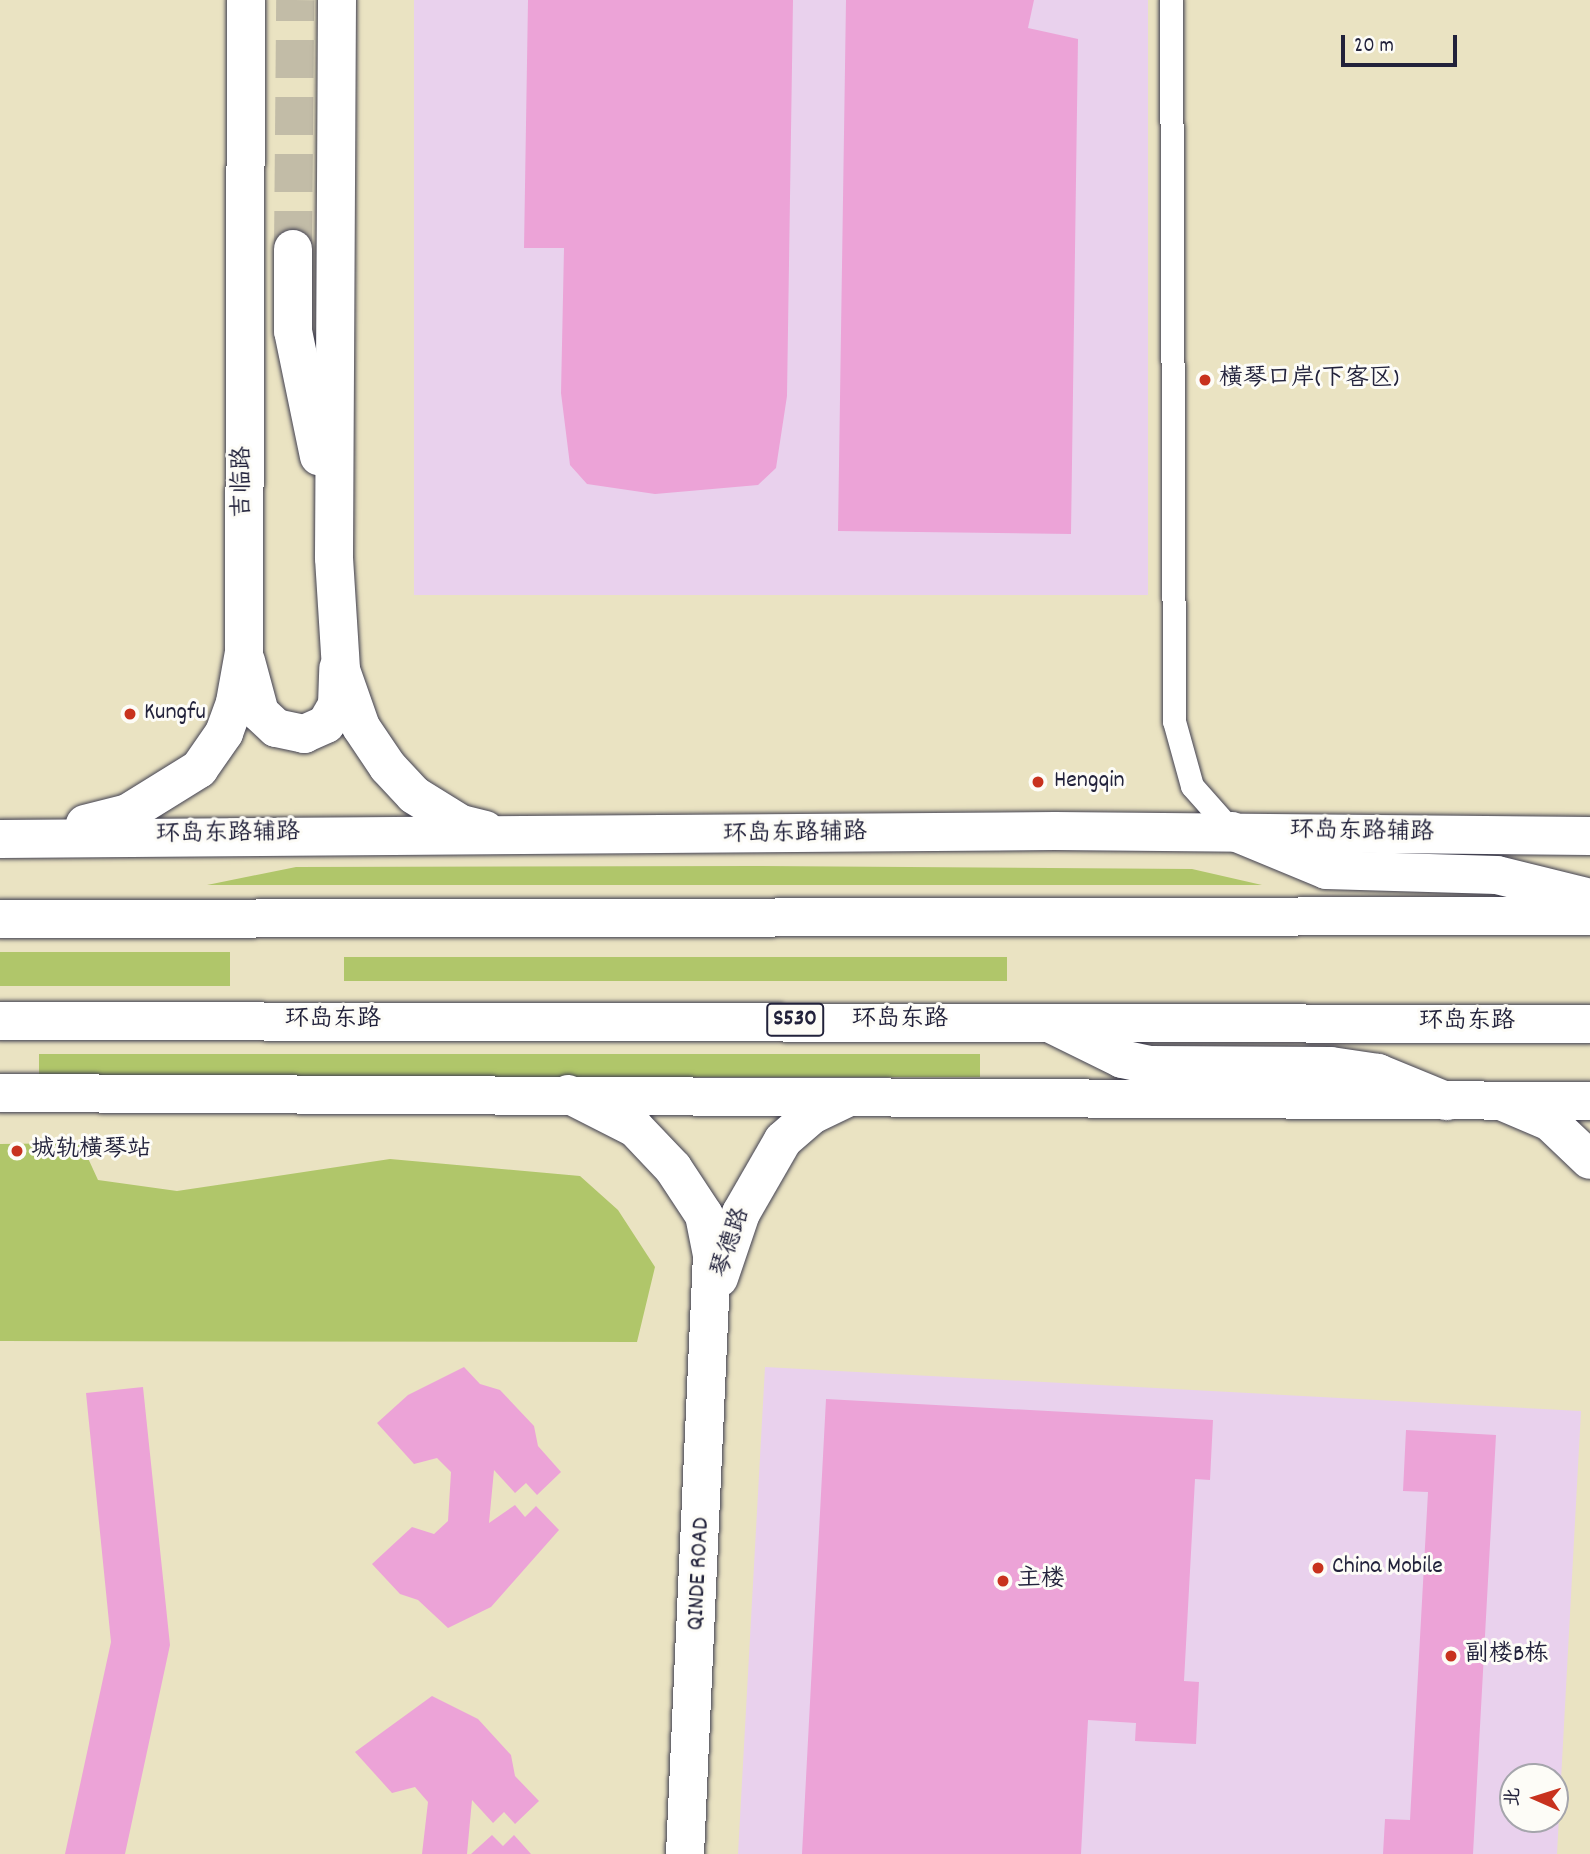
<!DOCTYPE html>
<html>
<head>
<meta charset="utf-8">
<style>
	body { margin:0 }
	#map { position:relative; width:1590px; height:1854px; overflow:hidden; background:#eae3c2; font-family:Dekko,"LXGW WenKai TC",sans-serif }
	div>[style] { position:absolute }
	.built>* { inset:0; background:#e9d1ed; transform-origin:0 0 }
	.green>* { inset:0; background:#b0c66a; transform-origin:0 0 }
	.building>* { inset:0; background:#eca3d7 }
	.secondary-tunnel>* { height:38px; margin-top:-19px; transform-origin:0; background:repeating-linear-gradient(90deg,#c2bca7 0 38px,transparent 0 57px) }
	.roads { filter:drop-shadow(0 0 2px #403f4f) drop-shadow(0 0 2px #403f4f) }
	.lane>* { height:23px; margin:-11.5px; padding:0 11.5px; transform-origin:11.5px; border-radius:11.5px; background:#fff }
	.street>* { height:38px; margin:-19px; padding:0 19px; transform-origin:19px; border-radius:19px; background:#fff }
	.secondary>* { height:38px; margin:-19px; padding:0 19px; transform-origin:19px; border-radius:19px; background:#fff }
	.primary>* { height:38px; margin:-19px; padding:0 19px; transform-origin:19px; border-radius:19px; background:#fff }
	.dots>* { width:19px; height:19px; translate:-50% -50%; box-sizing:border-box; border:4px solid #fdfcf7; border-radius:50% }
	span { translate:-50% -50%; white-space:nowrap; text-align:center; line-height:1.15; -webkit-text-stroke:6px #fdfcf7; paint-order:stroke }
	.shield-label span { padding:2px 5px; background:#fdfcf7; border:2px solid; border-radius:5px; -webkit-text-stroke-width:0 }
	.shield-label { font-size:23px; color:#22223b; font-weight:700 }
	.poi-label { font-size:24px; color:#22223b }
	.left { translate:0 -50%; text-align:left }
	.street-label { font-size:24px; color:#22223b }
	.north { position:absolute; left:1499px; top:1763px; width:70px; height:70px; box-sizing:border-box; background:#fdfcf7; border:2px solid #a5a5ac; border-radius:50%; rotate:273deg; font-size:19px; font-weight:700; line-height:28px; text-align:center; color:#22223b }
	.north::after { content:''; display:block; margin:auto; width:24px; height:32px; background:#c8321e; clip-path:polygon(50% 0,100% 100%,50% 72%,0 100%) }
	.scale { position:absolute; left:1341px; top:35px; width:116px; height:32px; box-sizing:border-box; border:4px solid #22223b; border-top:0; padding-left:9px; font-size:21px; line-height:24px; white-space:nowrap; color:#22223b; -webkit-text-stroke:5px #fdfcf7; paint-order:stroke }
</style>
</head>
<body>
<div id="map">
	<div class="built">
		<div style="left:414px;top:0;width:734px;height:595px"></div>
		<div style="clip-path:polygon(evenodd,765px 1367px,1581px 1411px,1557px 1854px,738px 1854px,765px 1367px,1513px 1777px,1555px 1777px,1555px 1819px,1513px 1819px,1513px 1777px)"></div>
	</div>
	<div class="green">
		<div style="clip-path:polygon(757px 866px,1192px 869px,1262px 885px,207px 885px,296px 867px)"></div>
		<div style="left:0;top:952px;width:230px;height:34px"></div>
		<div style="left:344px;top:957px;width:663px;height:24px"></div>
		<div style="left:980px;top:1054px;width:23px;height:941px;rotate:90deg"></div>
		<div style="clip-path:polygon(81px 1143px,98px 1180px,177px 1191px,390px 1159px,580px 1176px,618px 1210px,655px 1267px,637px 1342px,0 1341px,0 1144px)"></div>
	</div>
	<div class="building">
		<div style="clip-path:polygon(528px 0,793px 0,787px 396px,776px 468px,758px 485px,655px 494px,587px 484px,570px 465px,561px 393px,564px 248px,524px 248px)"></div>
		<div style="clip-path:polygon(846px 0,1034px 0,1028px 28px,1078px 39px,1071px 534px,838px 531px)"></div>
		<div style="clip-path:polygon(464px 1367px,480px 1384px,500px 1390px,534px 1426px,538px 1446px,561px 1472px,537px 1495px,526px 1483px,515px 1493px,494px 1470px,489px 1523px,515px 1505px,525px 1517px,536px 1506px,559px 1530px,491px 1607px,448px 1628px,418px 1600px,400px 1594px,372px 1564px,412px 1527px,434px 1534px,448px 1521px,451px 1472px,437px 1458px,414px 1464px,377px 1423px,408px 1395px)"></div>
		<div style="clip-path:polygon(143px 1387px,170px 1645px,125px 1854px,65px 1854px,111px 1642px,86px 1393px)"></div>
		<div style="clip-path:polygon(826px 1399px,1213px 1420px,1210px 1480px,1195px 1479px,1184px 1681px,1199px 1682px,1196px 1744px,1135px 1741px,1136px 1723px,1088px 1720px,1081px 1854px,802px 1854px)"></div>
		<div style="clip-path:polygon(1406px 1430px,1496px 1435px,1473px 1854px,1383px 1854px,1385px 1819px,1410px 1820px,1428px 1492px,1403px 1491px)"></div>
		<div style="clip-path:polygon(432px 1696px,478px 1719px,511px 1755px,515px 1776px,539px 1801px,515px 1824px,504px 1812px,493px 1823px,472px 1800px,467px 1854px,422px 1854px,428px 1802px,415px 1787px,392px 1793px,355px 1752px)"></div>
		<div style="clip-path:polygon(492px 1835px,503px 1846px,514px 1835px,531px 1854px,471px 1854px)"></div>
	</div>
	<div class="secondary-tunnel">
		<div style="left:293px;top:249px;width:249px;rotate:-89.5deg"></div>
	</div>
	<div class="roads">
		<div class="lane">
			<div style="left:1171px;top:0;width:721px;rotate:89.76deg"></div>
			<div style="left:1174px;top:721px;width:67px;rotate:74.5deg"></div>
			<div style="left:1192px;top:786px;width:60px;rotate:48.4deg"></div>
		</div>
		<div class="street">
			<div style="left:568px;top:1094px;width:75px;rotate:26.9deg"></div>
			<div style="left:635px;top:1128px;width:55px;rotate:46.5deg"></div>
			<div style="left:673px;top:1168px;width:56px;rotate:56.6deg"></div>
			<div style="left:704px;top:1215px;width:41px;rotate:78.7deg"></div>
			<div style="left:712px;top:1255px;width:600px;rotate:92.58deg"></div>
			<div style="left:1501px;top:1101px;width:53px;rotate:23.2deg"></div>
			<div style="left:1550px;top:1122px;width:55px;rotate:43.5deg"></div>
			<div style="left:719px;top:1278px;width:69px;rotate:-71.3deg"></div>
			<div style="left:741px;top:1213px;width:84px;rotate:-60.1deg"></div>
			<div style="left:783px;top:1140px;width:38px;rotate:-41deg"></div>
			<div style="left:812px;top:1115px;width:41px;rotate:-25.9deg"></div>
		</div>
		<div class="secondary">
			<div style="left:337px;top:0;width:558px;rotate:90.31deg"></div>
			<div style="left:334px;top:558px;width:112px;rotate:86.4deg"></div>
			<div style="left:341px;top:670px;width:60px;rotate:70.7deg"></div>
			<div style="left:361px;top:727px;width:48px;rotate:56deg"></div>
			<div style="left:388px;top:767px;width:38px;rotate:47deg"></div>
			<div style="left:414px;top:795px;width:55px;rotate:31.7deg"></div>
			<div style="left:461px;top:824px;width:25px;rotate:14deg"></div>
			<div style="left:293px;top:249px;width:82px;rotate:90deg"></div>
			<div style="left:293px;top:331px;width:128px;rotate:78.3deg"></div>
			<div style="left:246px;top:661px;width:54px;rotate:74.9deg"></div>
			<div style="left:260px;top:713px;width:22px;rotate:43deg"></div>
			<div style="left:276px;top:728px;width:29px;rotate:12deg"></div>
			<div style="left:304px;top:734px;width:24px;rotate:-24deg"></div>
			<div style="left:326px;top:724px;width:22px;rotate:-60deg"></div>
			<div style="left:337px;top:705px;width:37px;rotate:-88deg"></div>
			<div style="left:85px;top:824px;width:44px;rotate:-14.3deg"></div>
			<div style="left:128px;top:813px;width:84px;rotate:-31.8deg"></div>
			<div style="left:199px;top:769px;width:44px;rotate:-55.2deg"></div>
			<div style="left:224px;top:733px;width:33px;rotate:-70deg"></div>
			<div style="left:235px;top:702px;width:51px;rotate:-79.8deg"></div>
			<div style="left:244px;top:652px;width:652px;rotate:-89.82deg"></div>
			<div style="left:0;top:839px;width:1055px;rotate:-0.43deg"></div>
			<div style="left:1055px;top:831px;width:535px;rotate:0.54deg"></div>
			<div style="left:0;top:1093px;width:1590px;rotate:0.29deg"></div>
		</div>
		<div class="primary">
			<div style="left:1232px;top:831px;width:102px;rotate:22.5deg"></div>
			<div style="left:1326px;top:870px;width:171px;rotate:1.7deg"></div>
			<div style="left:1497px;top:875px;width:96px;rotate:13.9deg"></div>
			<div style="left:0;top:919px;width:1590px;rotate:-0.11deg"></div>
			<div style="left:0;top:1021px;width:1590px;rotate:0.11deg"></div>
			<div style="left:1053px;top:1025px;width:77px;rotate:26.2deg"></div>
			<div style="left:1122px;top:1059px;width:30px;rotate:12deg"></div>
			<div style="left:1151px;top:1065px;width:180px;rotate:0.3deg"></div>
			<div style="left:1331px;top:1066px;width:48px;rotate:8.5deg"></div>
			<div style="left:1378px;top:1073px;width:74px;rotate:22.4deg"></div>
		</div>
	</div>
	<div class="dots">
		<div style="left:1205px;top:380px;background:#c8321e"></div>
		<div style="left:130px;top:714px;background:#c8321e"></div>
		<div style="left:1038px;top:782px;background:#c8321e"></div>
		<div style="left:17px;top:1151px;background:#c8321e"></div>
		<div style="left:1318px;top:1568px;background:#c8321e"></div>
		<div style="left:1003px;top:1581px;background:#c8321e"></div>
		<div style="left:1451px;top:1656px;background:#c8321e"></div>
	</div>
	<div class="shield-label">
		<span style="left:795px;top:1020px">S530</span>
	</div>
	<div class="poi-label">
		<span class="left" style="left:1219px;top:380px">横琴口岸(下客区)</span>
		<span class="left" style="left:144px;top:714px">Kungfu</span>
		<span class="left" style="left:1054px;top:782px">Hengqin</span>
		<span class="left" style="left:31px;top:1151px">城轨横琴站</span>
		<span class="left" style="left:1332px;top:1568px">China Mobile</span>
		<span class="left" style="left:1017px;top:1581px">主楼</span>
		<span class="left" style="left:1465px;top:1656px">副楼B栋</span>
	</div>
	<div class="street-label">
		<span style="left:244px;top:482px;rotate:-90deg">吉临路</span>
		<span style="left:1362px;top:833px;rotate:1deg">环岛东路辅路</span>
		<span style="left:228px;top:835px;rotate:-1deg">环岛东路辅路</span>
		<span style="left:795px;top:835px;rotate:-1deg">环岛东路辅路</span>
		<span style="left:333px;top:1021px">环岛东路</span>
		<span style="left:900px;top:1021px">环岛东路</span>
		<span style="left:1467px;top:1023px">环岛东路</span>
		<span style="left:732px;top:1243px;rotate:-71deg">琴德路</span>
		<span style="left:700px;top:1574px;rotate:-87deg">QINDE ROAD</span>
	</div>
	<div class="north">北</div>
	<div class="scale">20 m</div>
</div>
</body>
</html>
